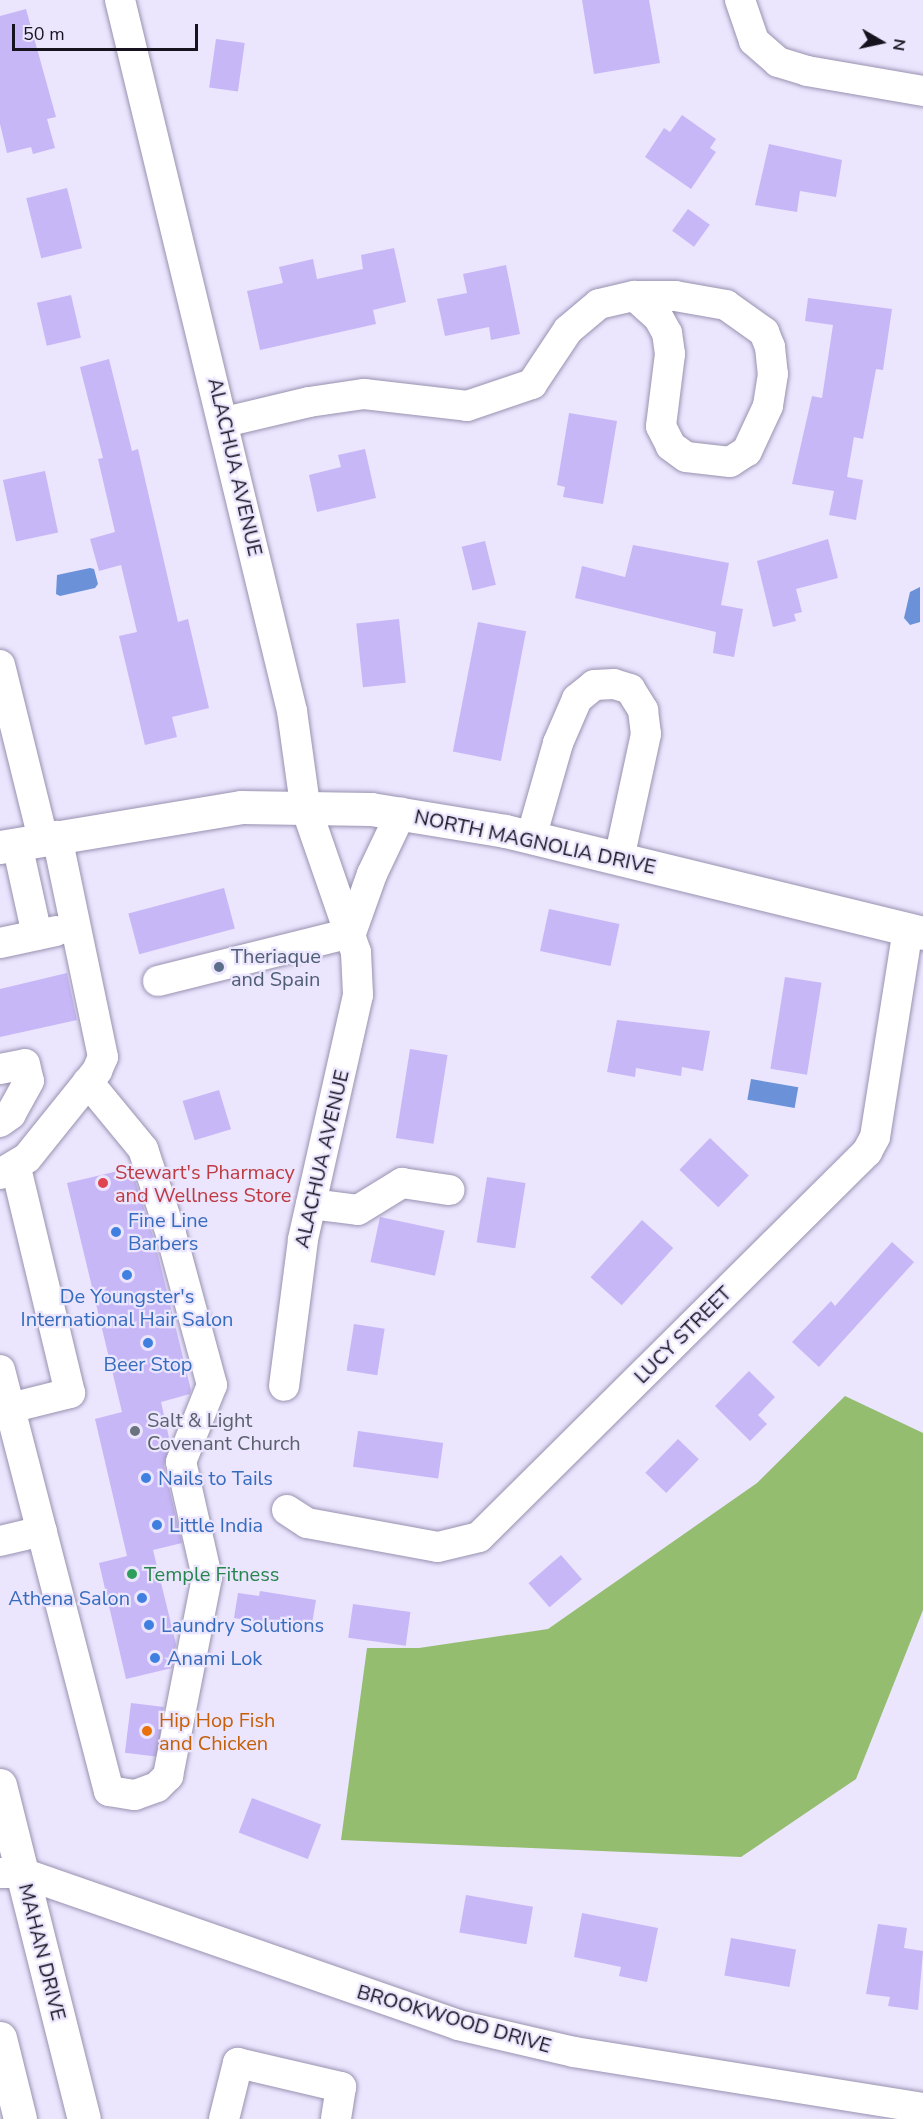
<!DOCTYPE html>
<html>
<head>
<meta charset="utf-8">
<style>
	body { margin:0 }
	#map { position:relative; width:923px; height:2119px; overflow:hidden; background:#ebe5fe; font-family:"Nunito Sans",sans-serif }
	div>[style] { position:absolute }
	.forest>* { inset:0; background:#94bd70 }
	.water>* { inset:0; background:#6b92d8; transform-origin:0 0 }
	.building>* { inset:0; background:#c7b7f7; transform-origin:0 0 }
	.roads { filter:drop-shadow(0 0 2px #9992b0) drop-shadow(0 0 2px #9992b0) }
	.minor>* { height:30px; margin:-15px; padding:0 15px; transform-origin:15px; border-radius:15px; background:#fff }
	.major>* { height:33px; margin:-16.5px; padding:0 16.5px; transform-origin:16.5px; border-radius:16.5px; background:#fff }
	.dots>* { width:16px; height:16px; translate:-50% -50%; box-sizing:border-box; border:3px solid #ebe5fe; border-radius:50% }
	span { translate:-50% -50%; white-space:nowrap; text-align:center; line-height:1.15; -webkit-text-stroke:4.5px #ebe5fe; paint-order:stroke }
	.street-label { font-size:20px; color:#16131e }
	.service-label { font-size:20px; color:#4e5e75 }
	.left { translate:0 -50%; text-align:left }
	.health-label { font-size:20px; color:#be3a42 }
	.shop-label { font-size:20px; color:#366cbe }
	.right { translate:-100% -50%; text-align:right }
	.worship-label { font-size:20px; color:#5b616d }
	.leisure-label { font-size:20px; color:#27864d }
	.food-label { font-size:20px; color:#c56008 }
	.north { position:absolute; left:851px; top:12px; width:60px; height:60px; -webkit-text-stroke:4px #ebe5fe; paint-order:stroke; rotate:99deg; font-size:16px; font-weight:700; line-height:24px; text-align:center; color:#16131e }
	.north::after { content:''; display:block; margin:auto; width:21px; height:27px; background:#16131e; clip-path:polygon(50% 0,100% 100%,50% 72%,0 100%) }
	.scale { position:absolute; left:12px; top:24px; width:186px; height:27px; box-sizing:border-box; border:3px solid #16131e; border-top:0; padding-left:8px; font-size:18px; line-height:21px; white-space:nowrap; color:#16131e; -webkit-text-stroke:4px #ebe5fe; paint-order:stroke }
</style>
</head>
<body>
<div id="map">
	<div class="forest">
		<div style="clip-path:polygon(845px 1396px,923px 1433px,923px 1610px,856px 1779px,741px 1857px,341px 1840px,367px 1648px,419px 1648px,548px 1629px,757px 1483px)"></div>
	</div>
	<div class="water">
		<div style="clip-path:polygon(90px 568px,94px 569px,98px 584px,95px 588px,60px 596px,56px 594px,57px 575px)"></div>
		<div style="clip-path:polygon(920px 587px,920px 622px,910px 625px,904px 618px,910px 592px)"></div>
		<div style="left:751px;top:1079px;width:48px;height:21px;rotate:10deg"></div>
	</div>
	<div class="building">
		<div style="clip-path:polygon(582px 0,649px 0,660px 63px,594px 74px)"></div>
		<div style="clip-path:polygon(26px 9px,56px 117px,47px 119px,55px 148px,33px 154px,31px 147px,7px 153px,0 124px,0 16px)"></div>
		<div style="left:216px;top:39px;width:29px;height:49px;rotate:8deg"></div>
		<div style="clip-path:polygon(682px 115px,716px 139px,710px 148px,716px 152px,691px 189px,645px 157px,664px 128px,670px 132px)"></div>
		<div style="clip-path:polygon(769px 144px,842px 160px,836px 197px,800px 191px,797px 212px,755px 205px)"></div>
		<div style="left:67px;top:188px;width:62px;height:42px;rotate:76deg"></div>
		<div style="left:688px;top:209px;width:27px;height:27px;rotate:36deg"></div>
		<div style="clip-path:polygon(394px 248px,406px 302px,373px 310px,376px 324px,260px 350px,247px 291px,283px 283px,279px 267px,313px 259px,317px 279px,363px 269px,361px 255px)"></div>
		<div style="clip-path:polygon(506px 265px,520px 334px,491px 340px,489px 327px,445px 336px,437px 299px,467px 293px,463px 274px)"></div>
		<div style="left:71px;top:295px;width:44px;height:35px;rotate:77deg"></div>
		<div style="clip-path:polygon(808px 298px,892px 309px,883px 370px,876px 369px,863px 439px,854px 437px,847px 477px,863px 480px,856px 520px,829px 515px,834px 491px,792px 484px,812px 396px,822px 398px,833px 325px,805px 321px)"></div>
		<div style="clip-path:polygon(109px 359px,132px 451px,138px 449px,178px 622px,188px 619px,209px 708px,172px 717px,177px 737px,145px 745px,119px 636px,137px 632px,121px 565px,99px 571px,90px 539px,115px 532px,98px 459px,103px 458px,80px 367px)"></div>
		<div style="clip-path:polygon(569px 413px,617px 421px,603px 504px,563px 497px,565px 487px,557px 485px)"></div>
		<div style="clip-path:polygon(365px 449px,376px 498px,317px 512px,309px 475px,341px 467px,338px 455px)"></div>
		<div style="left:45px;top:471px;width:63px;height:43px;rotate:78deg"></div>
		<div style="clip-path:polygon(828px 539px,838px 578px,796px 589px,802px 612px,794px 614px,796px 621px,773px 627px,757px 561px)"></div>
		<div style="left:485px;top:541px;width:45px;height:24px;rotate:76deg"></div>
		<div style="clip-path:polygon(633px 545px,729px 563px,721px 605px,743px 609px,734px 657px,713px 653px,716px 632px,575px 598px,582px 566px,625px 577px)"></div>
		<div style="left:399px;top:619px;width:64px;height:43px;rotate:84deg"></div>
		<div style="left:478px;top:622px;width:49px;height:132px;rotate:11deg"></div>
		<div style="left:224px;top:888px;width:42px;height:99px;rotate:75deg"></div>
		<div style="left:549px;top:909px;width:72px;height:43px;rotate:12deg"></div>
		<div style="clip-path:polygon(67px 973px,77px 1020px,0 1037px,0 989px)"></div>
		<div style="left:785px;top:977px;width:37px;height:93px;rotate:9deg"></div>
		<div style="clip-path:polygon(617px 1020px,710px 1031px,703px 1071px,682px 1067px,681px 1076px,636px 1068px,635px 1077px,607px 1072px)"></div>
		<div style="left:410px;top:1049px;width:38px;height:90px;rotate:9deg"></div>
		<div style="left:219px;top:1090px;width:41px;height:38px;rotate:73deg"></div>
		<div style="left:710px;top:1138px;width:54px;height:44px;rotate:44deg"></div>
		<div style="clip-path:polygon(131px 1168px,154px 1239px,191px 1390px,190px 1394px,161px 1402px,170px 1442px,164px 1466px,182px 1543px,153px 1550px,176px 1644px,172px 1668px,126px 1679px,99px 1563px,127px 1556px,95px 1419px,122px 1412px,67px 1183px)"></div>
		<div style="left:487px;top:1177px;width:39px;height:66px;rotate:9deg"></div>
		<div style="left:380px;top:1217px;width:66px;height:46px;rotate:12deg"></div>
		<div style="left:642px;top:1220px;width:42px;height:77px;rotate:42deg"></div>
		<div style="clip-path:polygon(892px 1242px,914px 1262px,819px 1367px,792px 1342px,831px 1301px,835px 1306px)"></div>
		<div style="left:354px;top:1324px;width:31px;height:47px;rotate:9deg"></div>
		<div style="clip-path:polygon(749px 1371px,775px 1397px,758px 1415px,767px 1424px,750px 1441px,715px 1406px)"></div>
		<div style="left:358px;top:1431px;width:86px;height:36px;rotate:8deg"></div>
		<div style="left:678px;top:1439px;width:29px;height:47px;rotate:44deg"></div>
		<div style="left:561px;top:1555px;width:32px;height:43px;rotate:49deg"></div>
		<div style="clip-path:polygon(260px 1591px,316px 1600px,311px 1630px,234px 1618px,238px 1593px,259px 1596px)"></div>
		<div style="left:353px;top:1604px;width:58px;height:34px;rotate:8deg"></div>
		<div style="left:131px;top:1703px;width:33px;height:50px;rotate:7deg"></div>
		<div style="left:252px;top:1798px;width:74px;height:37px;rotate:21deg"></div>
		<div style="left:466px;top:1895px;width:68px;height:38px;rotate:10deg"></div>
		<div style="clip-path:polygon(582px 1913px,658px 1928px,647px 1982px,619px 1976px,621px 1967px,574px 1957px)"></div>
		<div style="clip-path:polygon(878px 1924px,907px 1928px,904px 1948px,923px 1951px,918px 2010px,888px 2006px,890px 1997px,866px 1994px)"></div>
		<div style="left:731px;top:1938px;width:66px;height:38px;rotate:10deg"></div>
	</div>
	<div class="roads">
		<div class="minor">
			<div style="left:120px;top:0;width:732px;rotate:76.4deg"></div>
			<div style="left:292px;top:711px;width:95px;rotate:82.1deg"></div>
			<div style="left:305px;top:805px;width:156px;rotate:70.9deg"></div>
			<div style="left:356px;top:952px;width:43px;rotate:87.3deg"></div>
			<div style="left:358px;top:995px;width:251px;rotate:102.7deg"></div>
			<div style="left:303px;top:1240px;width:147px;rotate:97.4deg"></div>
			<div style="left:740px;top:0;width:43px;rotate:71.1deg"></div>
			<div style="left:754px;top:41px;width:32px;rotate:41deg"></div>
			<div style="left:778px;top:62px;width:30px;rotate:17deg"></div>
			<div style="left:807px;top:71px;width:118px;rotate:9.8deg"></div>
			<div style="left:225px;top:422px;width:86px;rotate:-13.4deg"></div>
			<div style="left:309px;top:402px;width:56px;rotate:-8.3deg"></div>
			<div style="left:364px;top:394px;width:104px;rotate:6.6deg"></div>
			<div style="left:467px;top:406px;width:69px;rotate:-18.7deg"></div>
			<div style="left:532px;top:384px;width:65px;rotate:-56.3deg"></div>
			<div style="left:568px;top:330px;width:40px;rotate:-40deg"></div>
			<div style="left:599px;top:304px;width:37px;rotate:-13deg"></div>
			<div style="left:635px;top:296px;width:40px"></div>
			<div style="left:675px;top:296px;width:52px;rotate:10deg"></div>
			<div style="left:726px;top:305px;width:47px;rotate:35.4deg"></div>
			<div style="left:764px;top:332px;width:16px;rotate:68deg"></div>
			<div style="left:770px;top:347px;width:27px;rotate:84deg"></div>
			<div style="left:773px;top:374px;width:32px;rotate:99deg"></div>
			<div style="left:768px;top:406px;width:50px;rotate:115deg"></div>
			<div style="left:747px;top:451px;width:20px;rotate:147deg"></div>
			<div style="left:730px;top:462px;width:44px;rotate:-173.5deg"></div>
			<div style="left:686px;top:457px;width:19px;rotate:-144deg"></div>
			<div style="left:671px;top:446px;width:22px;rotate:-117deg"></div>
			<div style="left:661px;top:426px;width:73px;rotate:-82.9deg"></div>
			<div style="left:670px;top:354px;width:21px;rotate:-98deg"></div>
			<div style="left:667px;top:333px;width:18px;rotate:-119deg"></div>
			<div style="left:658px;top:317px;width:31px;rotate:-138deg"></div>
			<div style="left:0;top:665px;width:179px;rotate:76.1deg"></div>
			<div style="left:531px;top:838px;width:99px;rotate:-74.1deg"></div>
			<div style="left:558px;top:743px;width:48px;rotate:-66.6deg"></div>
			<div style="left:577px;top:699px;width:22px;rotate:-39deg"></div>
			<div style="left:594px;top:685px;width:20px;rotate:-3deg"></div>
			<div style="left:614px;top:684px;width:17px;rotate:17deg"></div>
			<div style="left:630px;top:689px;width:25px;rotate:58deg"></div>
			<div style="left:643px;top:710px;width:24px;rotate:83deg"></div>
			<div style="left:646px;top:734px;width:128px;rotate:102.2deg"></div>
			<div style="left:17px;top:844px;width:93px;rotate:77.6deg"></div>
			<div style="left:351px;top:933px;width:63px;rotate:-70.4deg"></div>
			<div style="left:372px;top:874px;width:68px;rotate:-64.6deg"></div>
			<div style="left:0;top:943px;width:57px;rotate:-12.1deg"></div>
			<div style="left:158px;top:981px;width:199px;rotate:-14deg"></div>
			<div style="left:0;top:1069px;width:25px;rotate:-11deg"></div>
			<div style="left:25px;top:1064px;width:17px;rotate:77deg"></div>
			<div style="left:29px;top:1081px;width:38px;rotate:119deg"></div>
			<div style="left:11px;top:1114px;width:14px;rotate:144deg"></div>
			<div style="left:0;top:1174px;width:31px;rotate:-31deg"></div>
			<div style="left:27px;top:1158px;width:112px;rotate:-51.2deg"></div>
			<div style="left:97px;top:1071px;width:15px;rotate:-67deg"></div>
			<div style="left:103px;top:1057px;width:226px;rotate:-101.8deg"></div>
			<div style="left:311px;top:1204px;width:47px;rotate:7.3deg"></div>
			<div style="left:358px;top:1210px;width:52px;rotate:-31.5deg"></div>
			<div style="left:402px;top:1183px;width:48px;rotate:8.5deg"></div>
			<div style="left:0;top:1370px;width:435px;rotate:75.5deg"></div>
			<div style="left:109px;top:1791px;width:26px;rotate:9deg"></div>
			<div style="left:135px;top:1795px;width:23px;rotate:-20deg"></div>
			<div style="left:157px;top:1787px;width:16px;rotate:-45deg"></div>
			<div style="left:168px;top:1776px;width:203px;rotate:-78.9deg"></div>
			<div style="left:207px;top:1577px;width:118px;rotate:-102.7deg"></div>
			<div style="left:181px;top:1462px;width:83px;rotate:-68.1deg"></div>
			<div style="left:212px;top:1385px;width:156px;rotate:-105.2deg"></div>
			<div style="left:171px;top:1234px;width:89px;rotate:-108.2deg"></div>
			<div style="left:143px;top:1149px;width:87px;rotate:-129.4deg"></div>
			<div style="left:10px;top:1408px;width:62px;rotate:-14deg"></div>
			<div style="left:70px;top:1393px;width:231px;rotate:-103.5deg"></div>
			<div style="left:287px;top:1510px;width:24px;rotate:33deg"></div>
			<div style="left:307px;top:1523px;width:133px;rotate:10.4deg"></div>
			<div style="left:438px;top:1547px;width:42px;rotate:-13.7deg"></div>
			<div style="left:479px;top:1537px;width:547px;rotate:-44.78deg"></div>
			<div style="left:867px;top:1152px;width:17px;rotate:-62deg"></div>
			<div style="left:875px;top:1137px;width:211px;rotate:-81deg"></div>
			<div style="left:0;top:1541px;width:43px;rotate:-13.4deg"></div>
			<div style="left:0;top:1873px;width:22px"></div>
			<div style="left:22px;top:1873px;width:462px;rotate:19.2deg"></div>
			<div style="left:458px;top:2025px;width:119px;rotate:13.1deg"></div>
			<div style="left:574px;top:2052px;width:353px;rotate:9.1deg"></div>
			<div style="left:224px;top:2119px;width:58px;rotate:-76deg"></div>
			<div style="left:238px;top:2063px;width:106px;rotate:13.1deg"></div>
			<div style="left:341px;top:2087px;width:32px;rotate:99deg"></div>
		</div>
		<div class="major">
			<div style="left:0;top:847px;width:244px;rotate:-9.4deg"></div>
			<div style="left:241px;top:807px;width:130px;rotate:0.9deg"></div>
			<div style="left:371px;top:809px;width:136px;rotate:9.3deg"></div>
			<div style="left:505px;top:831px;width:430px;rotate:13.7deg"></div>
			<div style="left:0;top:1785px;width:344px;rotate:75.9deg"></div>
			<div style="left:0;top:2038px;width:83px;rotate:76.1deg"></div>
		</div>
	</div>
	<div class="dots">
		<div style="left:219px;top:967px;background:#5c6f8a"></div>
		<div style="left:103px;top:1183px;background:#e0444e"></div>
		<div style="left:116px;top:1232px;background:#3f7fe0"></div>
		<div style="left:127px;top:1275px;background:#3f7fe0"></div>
		<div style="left:148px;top:1343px;background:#3f7fe0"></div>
		<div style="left:135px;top:1431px;background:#6b7280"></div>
		<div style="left:146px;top:1478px;background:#3f7fe0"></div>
		<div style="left:157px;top:1525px;background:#3f7fe0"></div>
		<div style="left:132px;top:1574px;background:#2e9e5b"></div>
		<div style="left:142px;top:1598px;background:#3f7fe0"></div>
		<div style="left:149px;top:1625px;background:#3f7fe0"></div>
		<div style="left:155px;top:1658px;background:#3f7fe0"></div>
		<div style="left:147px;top:1731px;background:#e8710a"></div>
	</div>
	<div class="street-label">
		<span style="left:235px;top:467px;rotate:77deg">ALACHUA AVENUE</span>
		<span style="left:535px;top:842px;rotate:12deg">NORTH MAGNOLIA DRIVE</span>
		<span style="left:322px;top:1159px;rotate:-77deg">ALACHUA AVENUE</span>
		<span style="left:683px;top:1335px;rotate:-45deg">LUCY STREET</span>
		<span style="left:42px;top:1952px;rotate:76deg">MAHAN DRIVE</span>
		<span style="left:454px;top:2019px;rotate:16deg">BROOKWOOD DRIVE</span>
	</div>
	<div class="service-label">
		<span class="left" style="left:231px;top:968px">Theriaque<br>and Spain</span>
	</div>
	<div class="health-label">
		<span class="left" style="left:115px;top:1184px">Stewart's Pharmacy<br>and Wellness Store</span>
	</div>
	<div class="shop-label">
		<span class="left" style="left:128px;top:1232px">Fine Line<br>Barbers</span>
		<span style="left:127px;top:1308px">De Youngster's<br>International Hair Salon</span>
		<span style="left:148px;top:1364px">Beer Stop</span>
		<span class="left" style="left:158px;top:1478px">Nails to Tails</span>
		<span class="left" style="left:169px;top:1525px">Little India</span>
		<span class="right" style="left:130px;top:1598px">Athena Salon</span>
		<span class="left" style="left:161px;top:1625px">Laundry Solutions</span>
		<span class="left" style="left:167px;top:1658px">Anami Lok</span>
	</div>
	<div class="worship-label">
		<span class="left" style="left:147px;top:1432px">Salt &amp; Light<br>Covenant Church</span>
	</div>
	<div class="leisure-label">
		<span class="left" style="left:144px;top:1574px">Temple Fitness</span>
	</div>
	<div class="food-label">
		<span class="left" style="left:159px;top:1732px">Hip Hop Fish<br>and Chicken</span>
	</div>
	<div class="north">N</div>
	<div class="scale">50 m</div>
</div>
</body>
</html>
